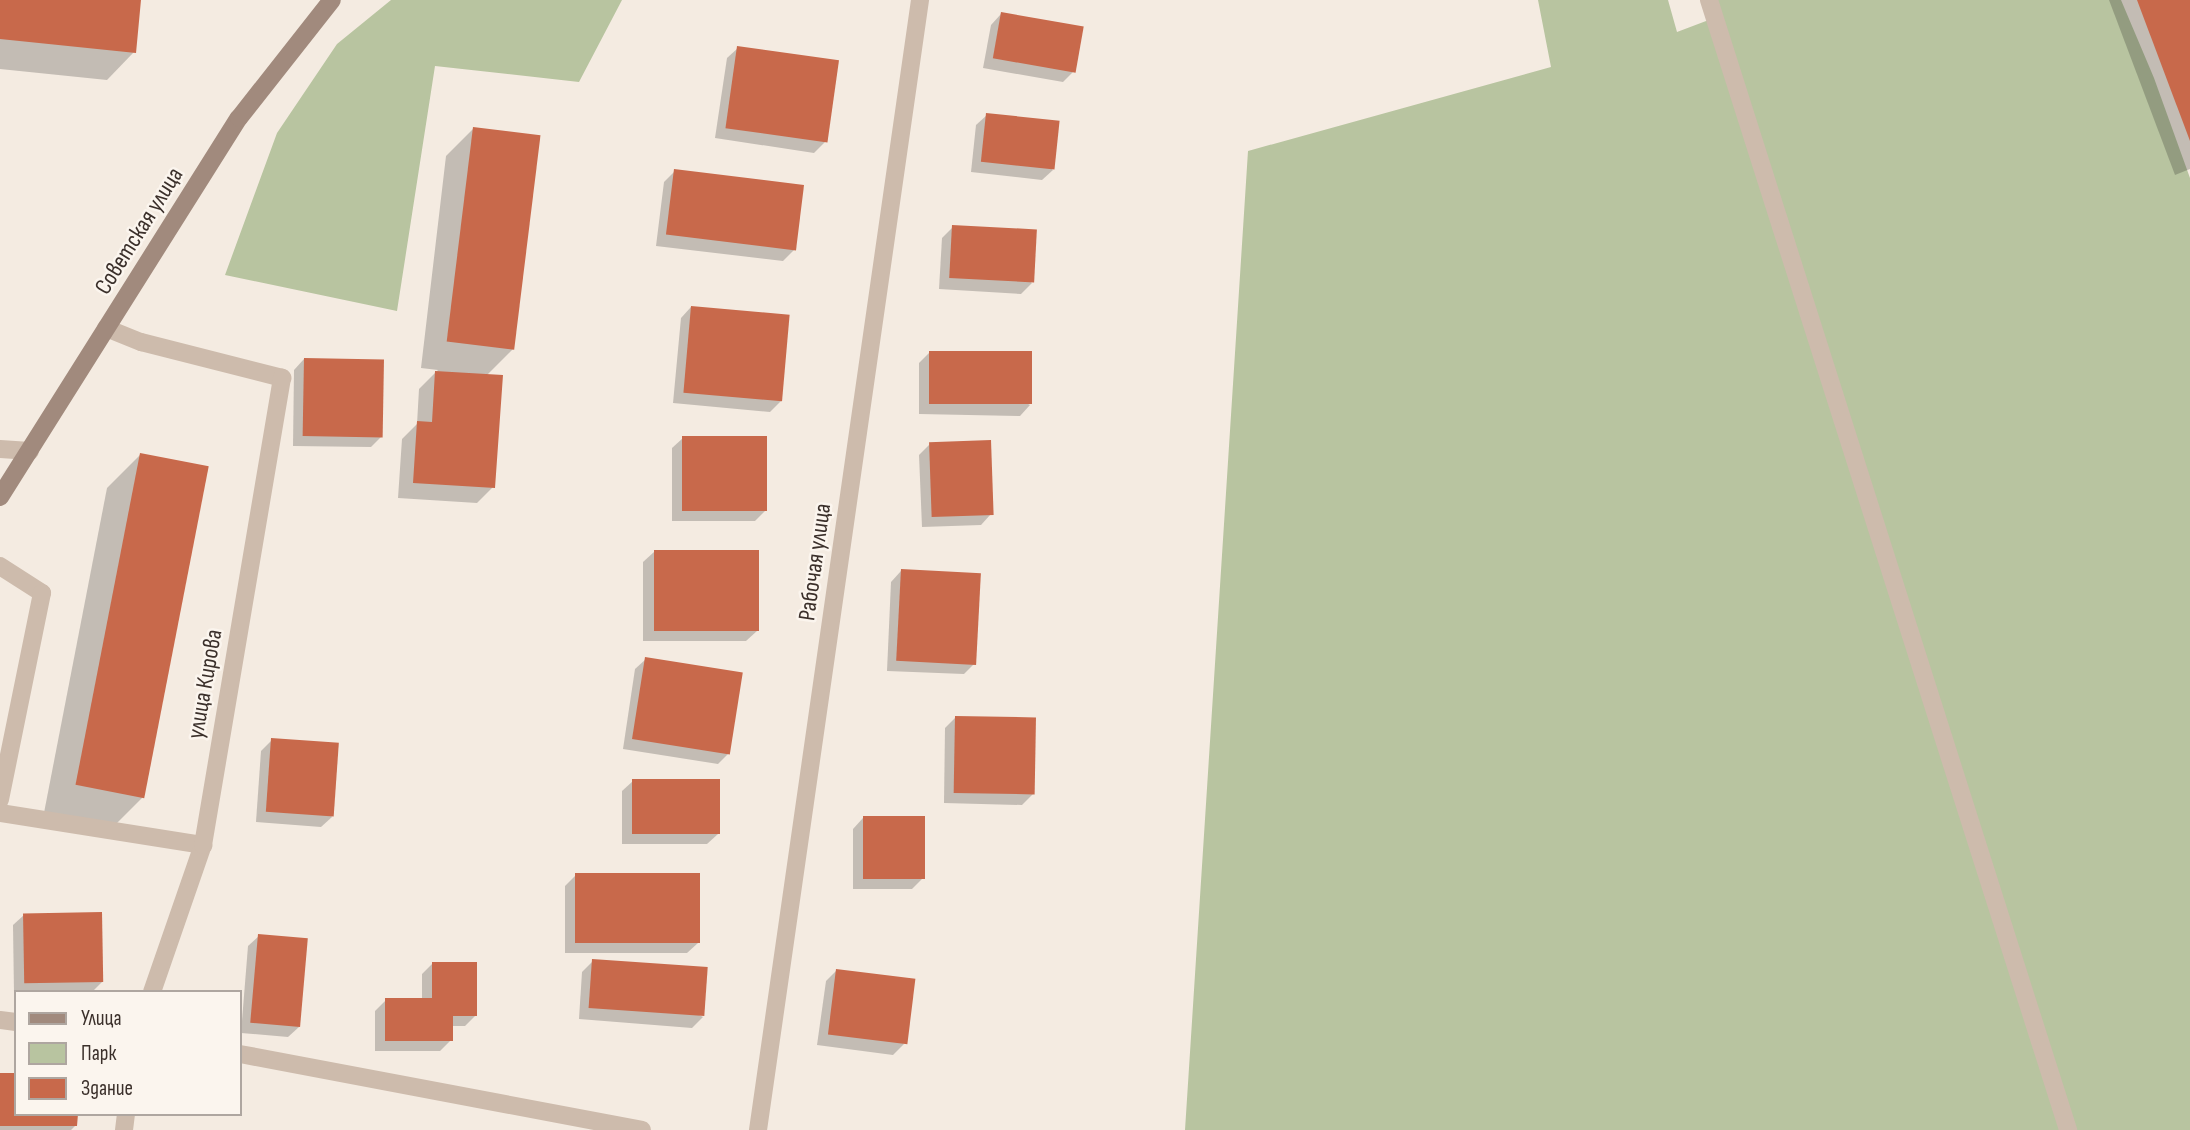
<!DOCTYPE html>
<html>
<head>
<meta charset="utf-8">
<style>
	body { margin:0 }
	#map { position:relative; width:2190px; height:1130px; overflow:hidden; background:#f4ebe1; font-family:"Sofia Sans Condensed",sans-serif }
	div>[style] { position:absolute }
	.green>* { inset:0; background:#b8c4a0 }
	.shadow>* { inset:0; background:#0003 }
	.building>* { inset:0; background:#c8694b; transform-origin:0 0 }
	.service>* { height:18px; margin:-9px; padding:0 9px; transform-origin:9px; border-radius:9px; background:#cdbbac }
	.minor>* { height:18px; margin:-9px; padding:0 9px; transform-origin:9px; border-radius:9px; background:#cdbbac }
	.secondary>* { height:18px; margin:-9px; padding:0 9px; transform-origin:9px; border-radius:9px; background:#a18a7d }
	span { translate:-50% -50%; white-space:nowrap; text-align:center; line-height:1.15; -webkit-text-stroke:5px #fbf5ee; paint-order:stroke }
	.street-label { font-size:24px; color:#3b302b }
	.legend { position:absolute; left:14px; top:990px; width:228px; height:126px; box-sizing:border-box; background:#fbf5ee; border:2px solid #aea6a0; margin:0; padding:9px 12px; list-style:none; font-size:21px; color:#3b302b }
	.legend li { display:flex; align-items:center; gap:14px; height:35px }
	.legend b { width:35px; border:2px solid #aea6a0 }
</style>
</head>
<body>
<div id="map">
	<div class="green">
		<div style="clip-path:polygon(391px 0,622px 0,579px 82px,435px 66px,397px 311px,225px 275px,277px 133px,337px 44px)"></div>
		<div style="clip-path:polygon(1538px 0,1668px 0,1677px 32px,1714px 18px,1709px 0,2121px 0,2154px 78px,2190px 178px,2190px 1130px,1185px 1130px,1248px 151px,1551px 67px)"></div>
	</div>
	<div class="shadow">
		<div style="clip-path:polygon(0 0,140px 0,134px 52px,107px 80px,0 69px)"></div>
		<div style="clip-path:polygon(2109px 0,2190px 0,2190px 169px,2175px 175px)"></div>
		<div style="clip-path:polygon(1001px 14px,1074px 71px,1063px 82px,983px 68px,991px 25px)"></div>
		<div style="clip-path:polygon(738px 48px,825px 142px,814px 153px,715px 138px,727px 58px)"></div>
		<div style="clip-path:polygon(987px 115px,1053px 170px,1042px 180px,971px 172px,976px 125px)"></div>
		<div style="clip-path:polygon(473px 129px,513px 349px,486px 376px,493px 487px,477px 503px,398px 498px,402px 439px,417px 424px,419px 389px,438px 370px,421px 368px,446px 156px)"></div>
		<div style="clip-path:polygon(675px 171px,794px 250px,783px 261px,656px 246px,664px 182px)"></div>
		<div style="clip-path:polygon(953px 227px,1032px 283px,1021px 294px,939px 289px,942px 238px)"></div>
		<div style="clip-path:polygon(691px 307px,781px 401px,770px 412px,673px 403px,681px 318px)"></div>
		<div style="clip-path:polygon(930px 352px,1030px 405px,1020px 416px,919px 414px,919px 363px)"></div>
		<div style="clip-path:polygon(304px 359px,382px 436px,371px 447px,293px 446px,294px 370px)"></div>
		<div style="clip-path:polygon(683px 438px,765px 511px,755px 521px,672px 521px,672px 448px)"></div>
		<div style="clip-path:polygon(930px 444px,991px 514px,981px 525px,922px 527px,919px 455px)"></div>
		<div style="clip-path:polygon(140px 455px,142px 798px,109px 831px,43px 818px,107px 488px)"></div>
		<div style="clip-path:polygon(654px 552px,757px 631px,746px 641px,643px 641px,643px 562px)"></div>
		<div style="clip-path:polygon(901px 571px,975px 663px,964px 674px,887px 671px,891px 582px)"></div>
		<div style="clip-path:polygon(646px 659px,729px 753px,718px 764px,623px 749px,635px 669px)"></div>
		<div style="clip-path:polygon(956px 717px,1033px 794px,1022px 805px,944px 803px,945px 728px)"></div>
		<div style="clip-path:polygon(272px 740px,332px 817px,321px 827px,256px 822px,261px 751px)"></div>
		<div style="clip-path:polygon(633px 781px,718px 834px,707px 844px,622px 844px,622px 791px)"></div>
		<div style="clip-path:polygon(863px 818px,923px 878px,912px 889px,853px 889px,853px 829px)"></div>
		<div style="clip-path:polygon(576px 875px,698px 943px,687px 953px,565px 953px,565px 886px)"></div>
		<div style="clip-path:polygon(24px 915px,102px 982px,92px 992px,14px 994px,13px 925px)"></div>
		<div style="clip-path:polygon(259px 936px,299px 1027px,288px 1037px,241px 1033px,248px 946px)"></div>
		<div style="clip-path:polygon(593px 961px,703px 1017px,692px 1028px,579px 1019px,582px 972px)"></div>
		<div style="clip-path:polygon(433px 963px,476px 1015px,465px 1026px,451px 1026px,451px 1040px,440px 1051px,375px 1051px,375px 1011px,386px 1000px,422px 1000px,422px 974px)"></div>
		<div style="clip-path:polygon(837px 970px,904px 1044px,893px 1055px,817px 1045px,826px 981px)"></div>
		<div style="clip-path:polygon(0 1075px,16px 1114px,76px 1125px,71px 1130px,0 1130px)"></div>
	</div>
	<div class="building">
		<div style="clip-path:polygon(0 0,141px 0,136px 53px,0 39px)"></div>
		<div style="clip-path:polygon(2137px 0,2190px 0,2190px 141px)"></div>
		<div style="left:1001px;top:12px;width:84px;height:47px;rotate:10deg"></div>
		<div style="left:737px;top:46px;width:103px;height:83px;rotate:8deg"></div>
		<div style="left:986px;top:113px;width:74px;height:49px;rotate:6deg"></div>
		<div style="left:473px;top:127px;width:68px;height:216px;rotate:7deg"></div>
		<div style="left:674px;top:169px;width:131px;height:66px;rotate:7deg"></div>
		<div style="left:952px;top:225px;width:85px;height:53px;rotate:3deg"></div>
		<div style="left:691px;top:306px;width:99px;height:87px;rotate:5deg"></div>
		<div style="left:929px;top:351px;width:103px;height:53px"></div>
		<div style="left:304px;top:358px;width:80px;height:78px;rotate:1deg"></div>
		<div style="clip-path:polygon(435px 371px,503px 375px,495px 488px,413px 483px,417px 421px,432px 422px)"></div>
		<div style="left:682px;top:436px;width:85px;height:75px"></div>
		<div style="left:991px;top:440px;width:75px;height:62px;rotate:88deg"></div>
		<div style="left:140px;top:453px;width:70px;height:338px;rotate:11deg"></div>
		<div style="left:654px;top:550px;width:105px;height:81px"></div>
		<div style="left:901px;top:569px;width:80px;height:92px;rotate:3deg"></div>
		<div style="left:645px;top:657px;width:99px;height:83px;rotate:9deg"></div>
		<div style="left:955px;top:716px;width:81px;height:77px;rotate:1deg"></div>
		<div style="left:271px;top:738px;width:68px;height:74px;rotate:4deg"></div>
		<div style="left:632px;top:779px;width:88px;height:55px"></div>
		<div style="left:863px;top:816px;width:62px;height:63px"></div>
		<div style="left:575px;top:873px;width:125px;height:70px"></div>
		<div style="left:102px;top:912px;width:70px;height:79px;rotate:89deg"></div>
		<div style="left:258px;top:934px;width:50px;height:89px;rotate:5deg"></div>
		<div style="left:592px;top:959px;width:116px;height:49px;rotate:4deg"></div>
		<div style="clip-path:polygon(432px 962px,477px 962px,477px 1016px,453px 1016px,453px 1041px,385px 1041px,385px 998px,432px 998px)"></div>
		<div style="left:836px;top:969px;width:80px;height:66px;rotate:7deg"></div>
		<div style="clip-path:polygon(0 1073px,16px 1073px,16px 1114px,78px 1114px,77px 1126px,0 1126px)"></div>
	</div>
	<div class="service">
		<div style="left:1709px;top:0;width:1186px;rotate:72.37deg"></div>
		<div style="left:106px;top:328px;width:38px;rotate:22deg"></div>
		<div style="left:141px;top:342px;width:146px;rotate:14.3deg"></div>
		<div style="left:0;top:449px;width:30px;rotate:4deg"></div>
		<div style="left:0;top:566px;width:50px;rotate:32.7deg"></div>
		<div style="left:42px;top:593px;width:211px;rotate:101.5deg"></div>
		<div style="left:0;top:813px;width:206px;rotate:9deg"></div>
		<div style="left:758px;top:1130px;width:1142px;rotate:-81.84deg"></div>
	</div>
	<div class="minor">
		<div style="left:152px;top:992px;width:156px;rotate:-70.9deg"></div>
		<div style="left:203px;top:845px;width:474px;rotate:-80.4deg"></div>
		<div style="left:0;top:1020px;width:16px;rotate:7deg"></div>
		<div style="left:240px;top:1054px;width:409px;rotate:10.7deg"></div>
		<div style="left:124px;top:1130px;width:16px;rotate:-83deg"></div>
	</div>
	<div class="secondary">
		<div style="left:0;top:497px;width:448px;rotate:-57.8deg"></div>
		<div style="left:239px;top:118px;width:150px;rotate:-51.8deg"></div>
	</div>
	<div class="street-label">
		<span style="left:139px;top:231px;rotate:-58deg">Советская улица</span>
		<span style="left:815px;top:562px;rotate:-82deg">Рабочая улица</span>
		<span style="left:205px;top:684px;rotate:-80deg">улица Кирова</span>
	</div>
	<ul class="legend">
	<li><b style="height:9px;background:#a18a7d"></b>Улица</li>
	<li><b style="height:19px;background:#b8c4a0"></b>Парк</li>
	<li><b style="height:19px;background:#c8694b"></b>Здание</li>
	</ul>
</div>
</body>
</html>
